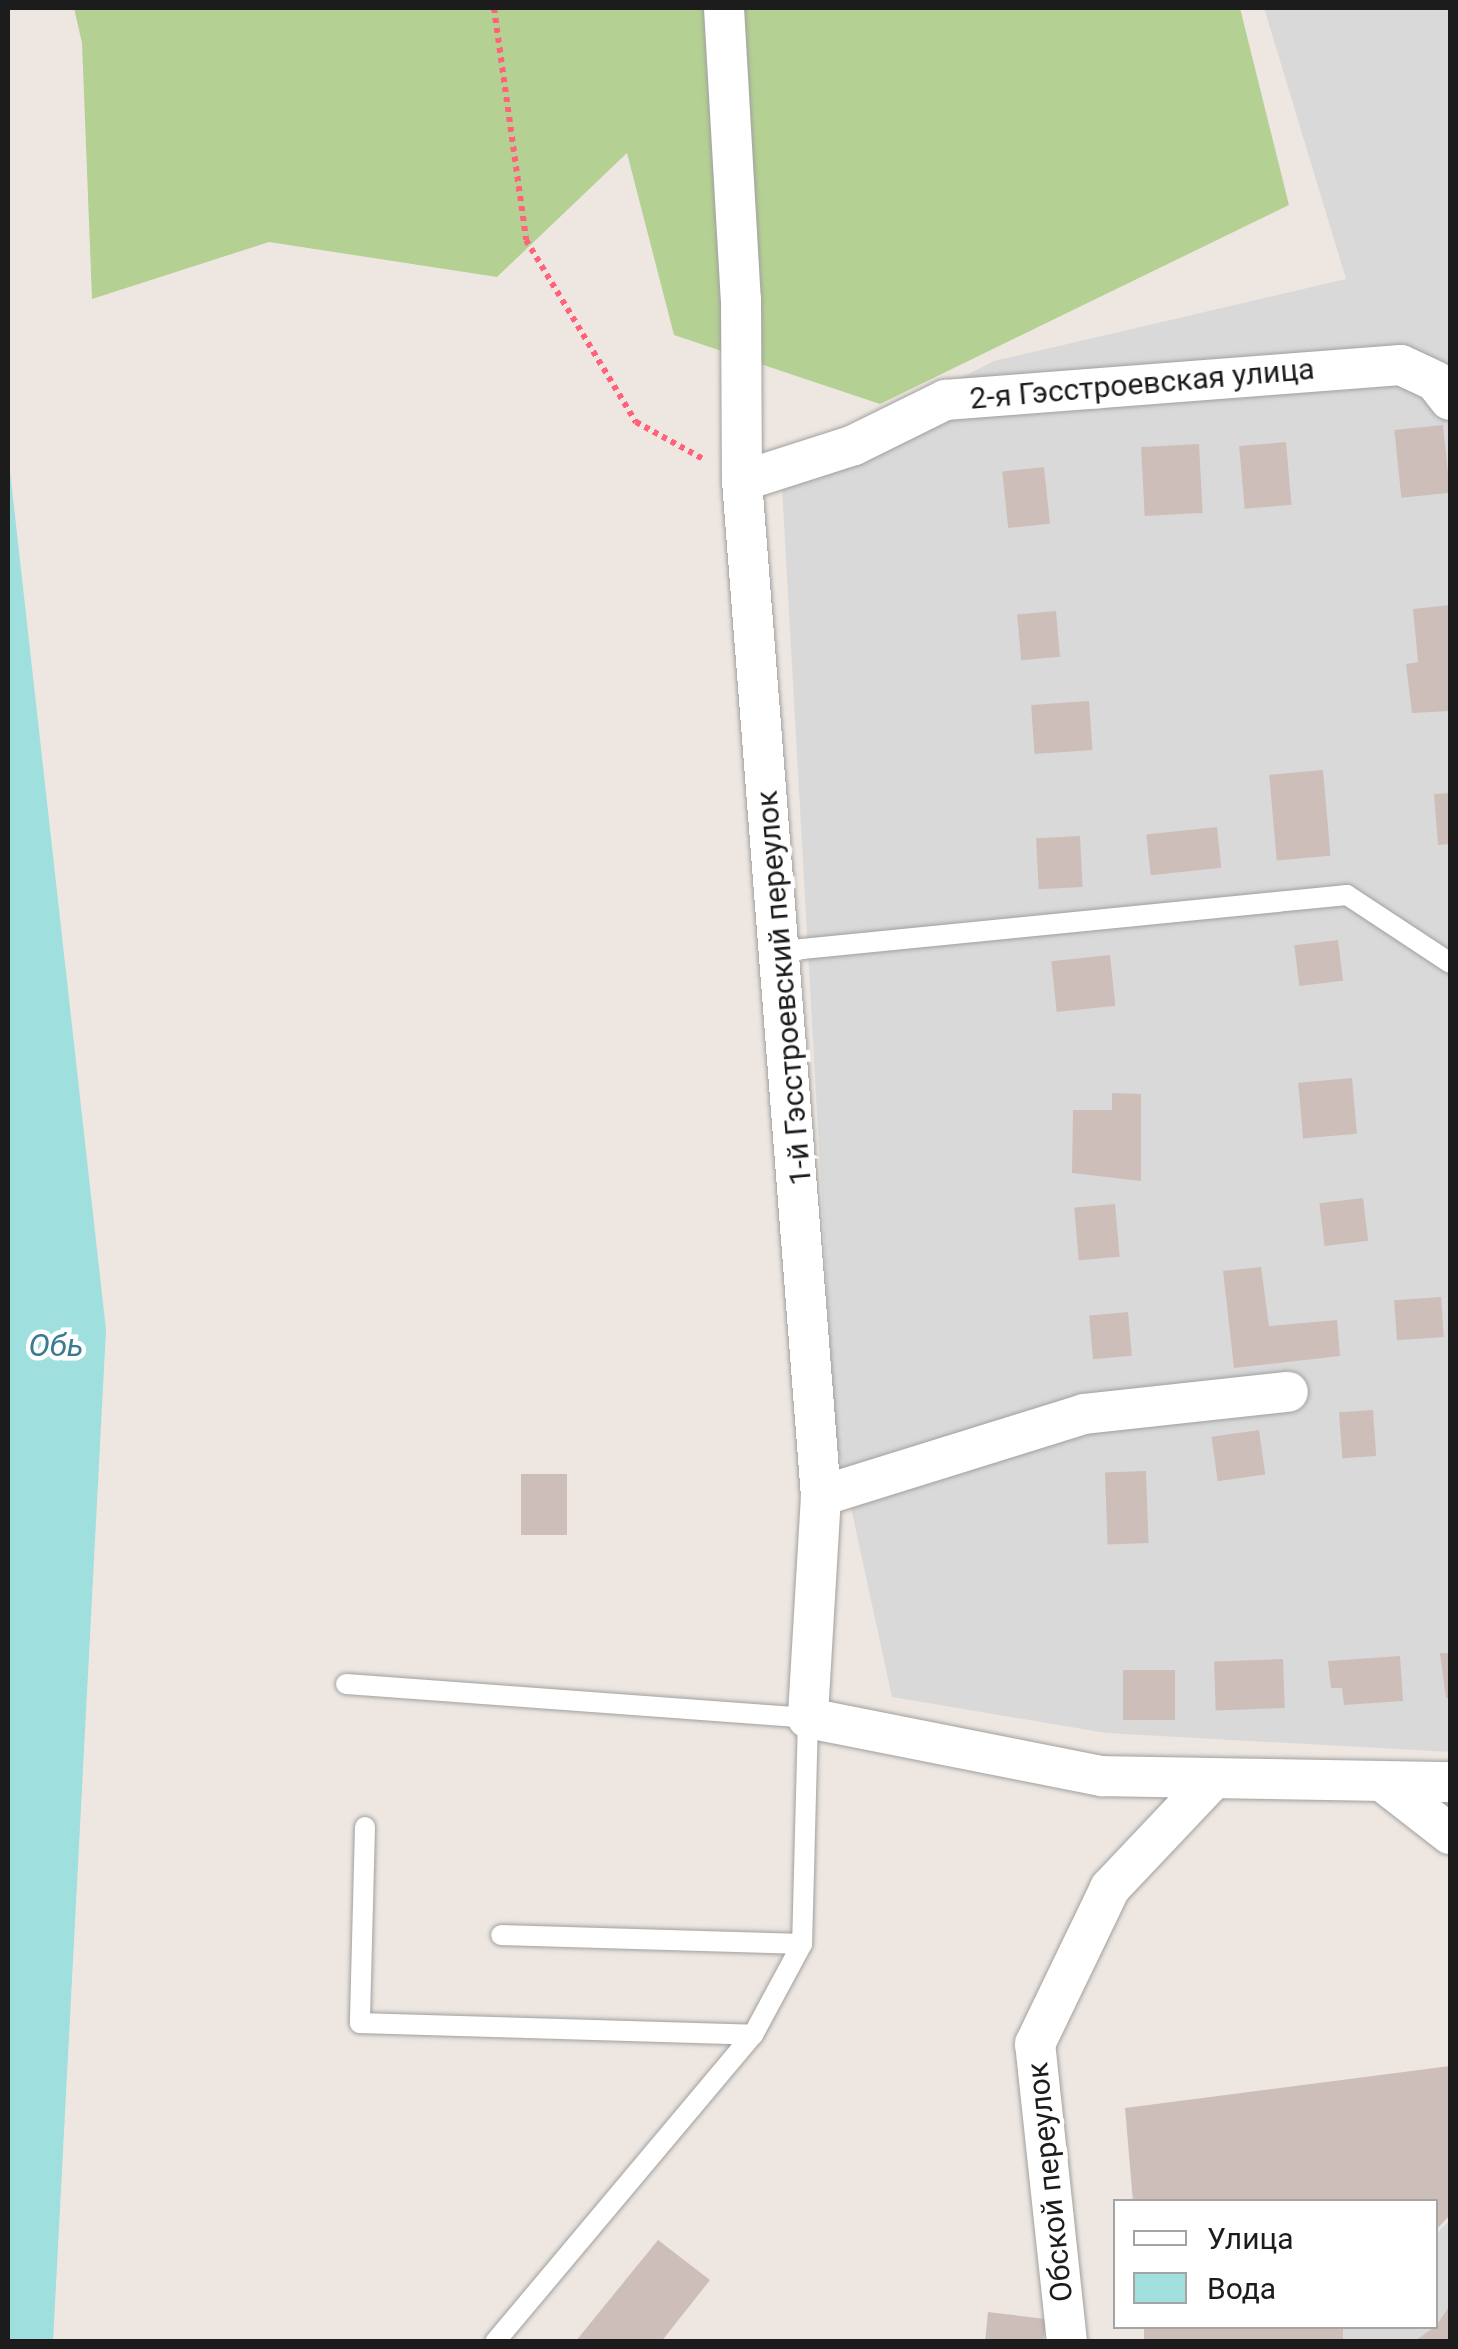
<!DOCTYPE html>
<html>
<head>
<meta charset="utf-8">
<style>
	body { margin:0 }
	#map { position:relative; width:1458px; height:2349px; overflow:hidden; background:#eee7e1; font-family:Roboto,sans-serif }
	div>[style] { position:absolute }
	.residential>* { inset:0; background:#dad9da }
	.forest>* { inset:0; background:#b5d093 }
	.water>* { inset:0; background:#9fdfde }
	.building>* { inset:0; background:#cebeba; transform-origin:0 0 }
	.path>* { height:6px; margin-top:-3px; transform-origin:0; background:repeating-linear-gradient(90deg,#ff6279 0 5px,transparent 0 10px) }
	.roads { filter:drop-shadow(0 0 2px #a0a0a0) drop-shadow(0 0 2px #a0a0a0) }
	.lane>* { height:20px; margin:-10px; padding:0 10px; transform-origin:10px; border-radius:10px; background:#fff }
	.street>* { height:40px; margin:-20px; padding:0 20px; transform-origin:20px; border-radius:20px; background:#fff }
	span { translate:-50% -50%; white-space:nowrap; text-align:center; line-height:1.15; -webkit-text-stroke:9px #fff; paint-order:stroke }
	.street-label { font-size:30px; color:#1c1c1c }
	.water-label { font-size:32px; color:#3a7b91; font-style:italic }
	.frame { position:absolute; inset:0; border:10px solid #1c1c1c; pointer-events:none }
	.legend { position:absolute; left:1113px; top:2199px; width:325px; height:130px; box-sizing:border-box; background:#fff; border:2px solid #a4a4a4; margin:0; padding:12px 18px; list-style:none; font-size:30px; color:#1c1c1c }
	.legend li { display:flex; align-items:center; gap:20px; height:50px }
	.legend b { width:50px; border:2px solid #a4a4a4 }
</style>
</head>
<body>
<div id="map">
	<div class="residential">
		<div style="clip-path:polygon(1264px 8px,1450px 8px,1450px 1752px,1106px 1733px,892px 1697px,835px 1434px,781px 469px,994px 361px,1346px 279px)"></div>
		<div style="clip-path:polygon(1450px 2220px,1450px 2341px,1321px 2342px,1337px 2327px,1436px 2326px,1436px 2234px)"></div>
	</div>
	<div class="forest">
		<div style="clip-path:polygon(74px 8px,1240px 8px,1289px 205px,880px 404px,674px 335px,627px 153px,497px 277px,269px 242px,92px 299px,82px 43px)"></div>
	</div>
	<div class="water">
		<div style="clip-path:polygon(8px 453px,106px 1330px,53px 2342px,8px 2341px)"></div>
	</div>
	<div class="building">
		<div style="left:1443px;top:425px;width:68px;height:49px;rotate:84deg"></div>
		<div style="left:1286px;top:442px;width:63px;height:47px;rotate:85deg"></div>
		<div style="left:1199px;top:444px;width:69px;height:58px;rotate:87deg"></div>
		<div style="left:1044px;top:467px;width:57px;height:42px;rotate:84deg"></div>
		<div style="clip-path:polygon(1450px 605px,1450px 711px,1412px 713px,1406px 664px,1418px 662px,1413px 609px)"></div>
		<div style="left:1056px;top:611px;width:46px;height:39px;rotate:85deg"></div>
		<div style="left:1089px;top:701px;width:49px;height:58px;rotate:86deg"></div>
		<div style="left:1323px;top:770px;width:86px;height:54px;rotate:85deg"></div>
		<div style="clip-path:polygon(1450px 793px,1450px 844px,1438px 845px,1434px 794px)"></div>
		<div style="left:1217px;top:827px;width:41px;height:71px;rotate:84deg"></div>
		<div style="left:1080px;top:836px;width:51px;height:44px;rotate:87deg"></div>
		<div style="left:1338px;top:940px;width:41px;height:44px;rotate:83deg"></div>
		<div style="left:1110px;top:955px;width:51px;height:59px;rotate:84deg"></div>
		<div style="left:1352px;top:1078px;width:56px;height:54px;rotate:85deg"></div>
		<div style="clip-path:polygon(1112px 1093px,1141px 1094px,1141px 1181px,1072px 1173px,1073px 1110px,1112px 1110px)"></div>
		<div style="left:1363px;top:1198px;width:43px;height:44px;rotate:83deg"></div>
		<div style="left:1115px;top:1204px;width:53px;height:41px;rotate:85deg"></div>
		<div style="clip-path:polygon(1261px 1267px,1269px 1326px,1337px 1320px,1340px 1356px,1234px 1368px,1223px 1271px)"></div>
		<div style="left:1441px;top:1297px;width:40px;height:47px;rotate:86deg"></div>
		<div style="left:1128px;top:1312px;width:44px;height:39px;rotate:85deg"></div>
		<div style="left:1373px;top:1410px;width:46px;height:34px;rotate:86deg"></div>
		<div style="left:1259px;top:1430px;width:45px;height:48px;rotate:82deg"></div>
		<div style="left:1146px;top:1471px;width:72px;height:41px;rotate:88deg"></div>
		<div style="left:521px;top:1474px;width:46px;height:61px"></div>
		<div style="clip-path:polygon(1440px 1653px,1450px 1653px,1450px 1698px,1446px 1698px)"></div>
		<div style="clip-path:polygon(1400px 1656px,1403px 1701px,1344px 1705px,1342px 1688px,1331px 1688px,1328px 1661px)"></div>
		<div style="left:1283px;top:1659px;width:49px;height:69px;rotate:88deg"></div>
		<div style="left:1123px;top:1670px;width:52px;height:50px"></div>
		<div style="clip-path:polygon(1450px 2066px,1450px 2215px,1436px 2230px,1436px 2202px,1133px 2202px,1125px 2108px)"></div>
		<div style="clip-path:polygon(658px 2240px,710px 2280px,661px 2342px,575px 2342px)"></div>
		<div style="clip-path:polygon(1450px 2305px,1450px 2342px,1413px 2342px,1436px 2326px)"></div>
		<div style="clip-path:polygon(988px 2312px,1046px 2319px,1043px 2342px,985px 2342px)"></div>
		<div style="left:1144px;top:2326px;width:199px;height:16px"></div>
	</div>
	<div class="path">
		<div style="left:494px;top:8px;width:234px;rotate:82.1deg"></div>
		<div style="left:526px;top:240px;width:213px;rotate:58.9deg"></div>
		<div style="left:636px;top:422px;width:77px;rotate:28.9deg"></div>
	</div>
	<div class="roads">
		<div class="lane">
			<div style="left:782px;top:951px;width:568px;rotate:-5.66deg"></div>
			<div style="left:1347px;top:895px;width:123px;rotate:33.4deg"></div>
			<div style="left:346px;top:1684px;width:463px;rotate:4.2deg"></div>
			<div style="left:808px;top:1718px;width:226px;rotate:91.5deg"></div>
			<div style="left:802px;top:1944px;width:301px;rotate:-178.3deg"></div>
			<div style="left:365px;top:1827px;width:196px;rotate:91.5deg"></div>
			<div style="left:360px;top:2023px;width:393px;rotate:1.7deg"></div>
			<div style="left:753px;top:2035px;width:103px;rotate:-61.7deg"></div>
			<div style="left:495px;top:2342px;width:401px;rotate:-50deg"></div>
		</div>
		<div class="street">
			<div style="left:724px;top:8px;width:291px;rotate:86.7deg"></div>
			<div style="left:741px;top:299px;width:182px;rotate:89.7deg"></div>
			<div style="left:742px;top:481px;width:1018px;rotate:85.55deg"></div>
			<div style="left:821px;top:1496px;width:222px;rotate:93.4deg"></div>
			<div style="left:808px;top:1718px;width:300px;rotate:11.2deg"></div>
			<div style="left:1102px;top:1776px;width:348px;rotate:1deg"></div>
			<div style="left:742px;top:481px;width:118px;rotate:-17.8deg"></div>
			<div style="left:854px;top:445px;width:102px;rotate:-26.3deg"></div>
			<div style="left:945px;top:400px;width:457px;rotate:-4.4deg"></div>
			<div style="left:1401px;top:365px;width:38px;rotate:25deg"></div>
			<div style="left:1435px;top:381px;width:24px;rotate:52deg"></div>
			<div style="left:821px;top:1496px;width:275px;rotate:-17.3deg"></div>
			<div style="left:1084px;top:1414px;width:205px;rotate:-6.2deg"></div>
			<div style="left:1387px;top:1785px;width:80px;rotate:37.9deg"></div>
			<div style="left:1067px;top:2342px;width:300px;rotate:-96.1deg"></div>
			<div style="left:1035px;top:2044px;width:173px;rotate:-64.3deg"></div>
			<div style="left:1110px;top:1888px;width:149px;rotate:-46.6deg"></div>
		</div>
	</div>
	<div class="street-label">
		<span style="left:1142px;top:384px;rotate:-5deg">2-я Гэсстроевская улица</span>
		<span style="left:784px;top:988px;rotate:-95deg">1-й Гэсстроевский переулок</span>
		<span style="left:1050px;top:2182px;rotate:-96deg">Обской переулок</span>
	</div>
	<div class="water-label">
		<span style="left:56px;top:1345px">Обь</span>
	</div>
	<div class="frame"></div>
	<ul class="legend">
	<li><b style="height:12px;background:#fff"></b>Улица</li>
	<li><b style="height:28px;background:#9fdfde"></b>Вода</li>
	</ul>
</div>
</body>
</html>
